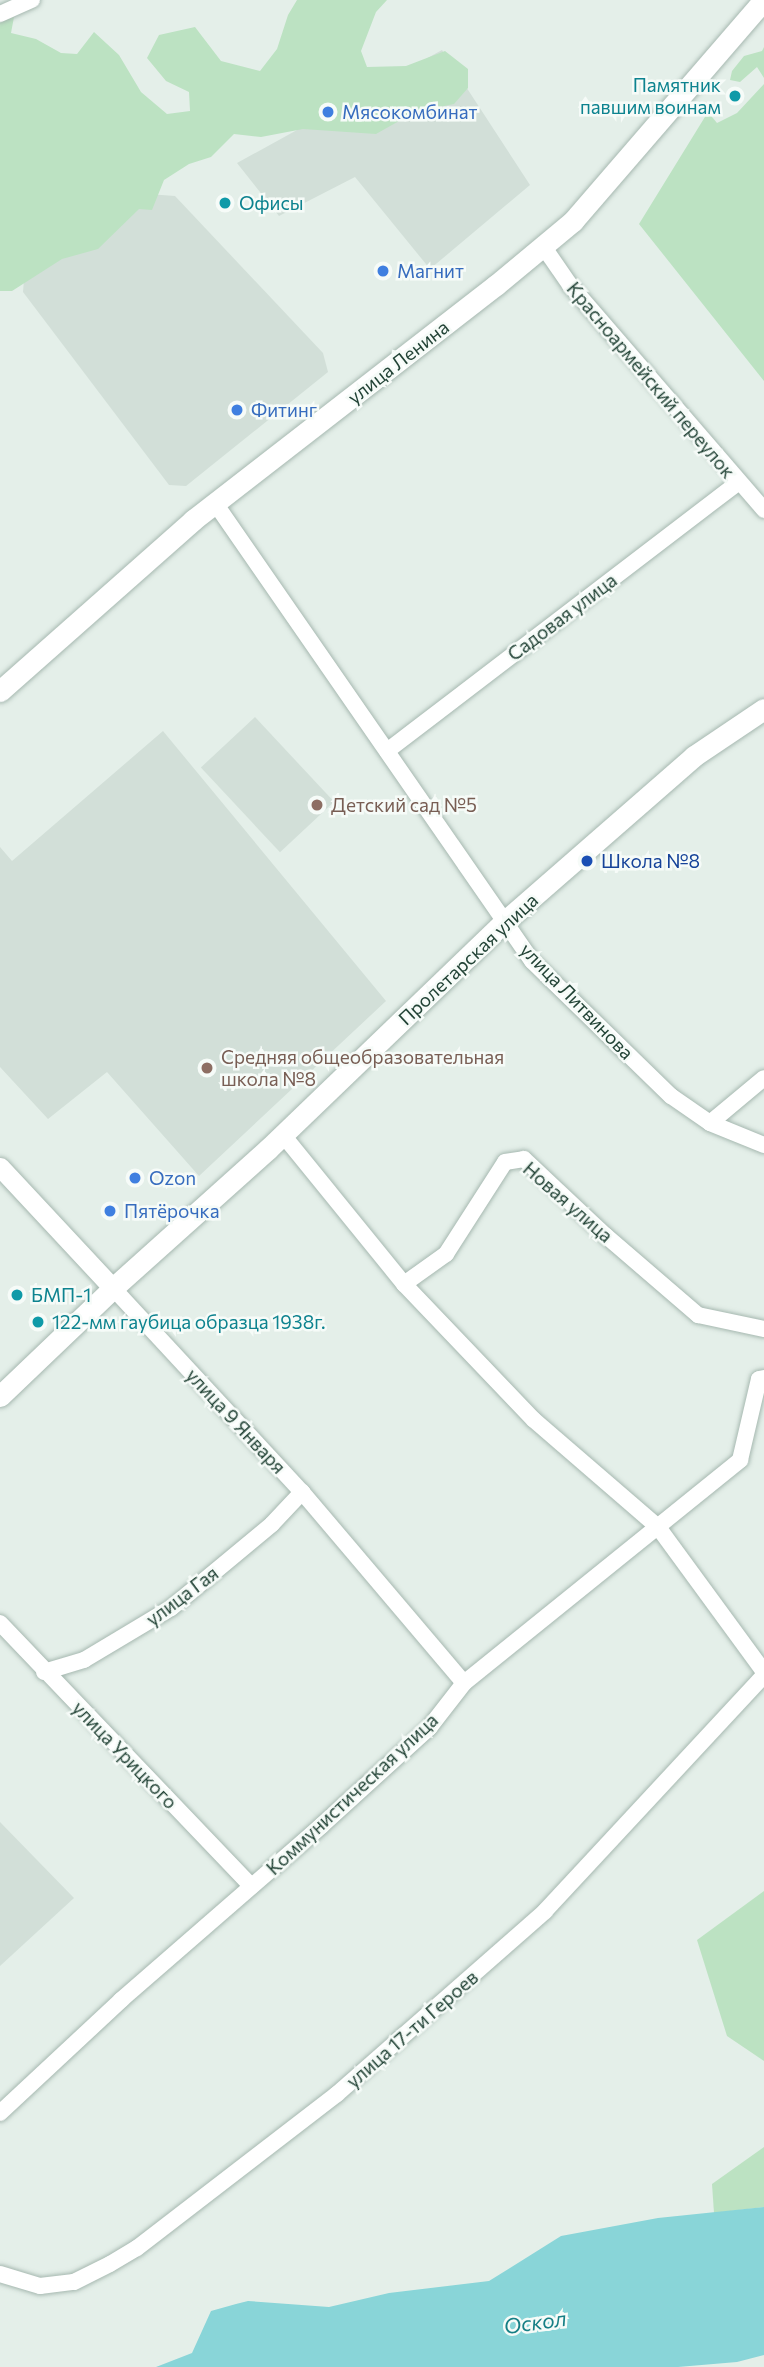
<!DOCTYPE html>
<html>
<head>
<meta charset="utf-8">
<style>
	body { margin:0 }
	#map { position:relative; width:764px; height:2367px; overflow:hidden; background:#e4efe9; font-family:Commissioner,sans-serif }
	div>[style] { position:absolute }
	.built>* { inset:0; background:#d2dfd8; transform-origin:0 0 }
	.green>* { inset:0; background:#bce2c2 }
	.water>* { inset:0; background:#89d5d8 }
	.roads { filter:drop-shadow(0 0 2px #a6b8b0) drop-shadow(0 0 2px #a6b8b0) }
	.minor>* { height:16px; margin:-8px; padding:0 8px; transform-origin:8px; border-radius:8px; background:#fff }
	.tertiary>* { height:19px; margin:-9.5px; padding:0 9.5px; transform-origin:9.5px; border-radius:9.5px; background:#fff }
	.secondary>* { height:21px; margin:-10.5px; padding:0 10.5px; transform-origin:10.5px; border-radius:10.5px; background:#fff }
	.dots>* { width:19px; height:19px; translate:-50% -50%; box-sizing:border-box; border:4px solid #f6fbf8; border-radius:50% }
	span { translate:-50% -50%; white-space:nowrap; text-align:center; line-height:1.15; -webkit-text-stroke:5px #f6fbf8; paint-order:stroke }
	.culture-label { font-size:19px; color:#0d838f }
	.right { translate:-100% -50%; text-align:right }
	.left { translate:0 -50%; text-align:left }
	.shop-label { font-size:19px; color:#366cbe }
	.street-label { font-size:19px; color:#224336 }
	.education-label { font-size:19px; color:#785e54 }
	.transit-label { font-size:19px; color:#164399 }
	.water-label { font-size:21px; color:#167f85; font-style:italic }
</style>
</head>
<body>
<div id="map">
	<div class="built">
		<div style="clip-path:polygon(442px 50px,530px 185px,430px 269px,355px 177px,279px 216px,237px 163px)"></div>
		<div style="clip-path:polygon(148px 194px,175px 196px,323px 353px,328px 372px,186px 486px,169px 485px,23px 292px,25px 267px)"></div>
		<div style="left:255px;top:717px;width:116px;height:74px;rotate:47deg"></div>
		<div style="clip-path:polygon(163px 731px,386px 1001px,199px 1176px,107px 1072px,48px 1119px,0 1067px,0 847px,12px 861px)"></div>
		<div style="clip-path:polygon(0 1822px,74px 1898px,0 1966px)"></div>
	</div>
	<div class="green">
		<div style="clip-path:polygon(297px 0,387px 0,376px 12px,361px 51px,367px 67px,406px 66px,445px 51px,468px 69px,468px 88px,454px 104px,415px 112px,376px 134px,303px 129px,261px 137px,234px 134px,211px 157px,189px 164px,164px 180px,152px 210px,139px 209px,98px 249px,62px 259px,12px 291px,0 291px,0 22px,14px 17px,11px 33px,36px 39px,61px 53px,77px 54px,94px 32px,119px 55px,141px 92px,167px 114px,190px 111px,189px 92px,166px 81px,147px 58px,159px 35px,195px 27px,221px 61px,260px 71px,277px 49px,288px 15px)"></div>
		<div style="clip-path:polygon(764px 47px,764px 78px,757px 67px,740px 82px,730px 80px,732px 71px,744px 56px,762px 51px)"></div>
		<div style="clip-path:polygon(764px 84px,764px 381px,639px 224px,708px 112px,717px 123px,737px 113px)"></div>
		<div style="clip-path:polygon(764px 1891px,764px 2061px,727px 2036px,697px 1940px)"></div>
		<div style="clip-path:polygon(764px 2147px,764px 2207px,714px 2213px,712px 2184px)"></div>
	</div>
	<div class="water">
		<div style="clip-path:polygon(764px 2207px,764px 2355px,737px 2362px,678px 2367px,156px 2367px,192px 2353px,211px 2311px,236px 2304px,248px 2301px,329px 2307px,389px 2293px,489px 2281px,561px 2236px,658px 2218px)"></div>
	</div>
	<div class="roads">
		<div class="minor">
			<div style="left:0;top:14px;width:35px;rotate:-24deg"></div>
			<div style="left:543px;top:246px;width:47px;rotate:55.3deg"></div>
			<div style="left:570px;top:285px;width:297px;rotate:49.2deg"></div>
			<div style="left:215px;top:503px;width:557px;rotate:55.31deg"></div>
			<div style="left:532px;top:961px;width:194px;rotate:44.2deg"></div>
			<div style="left:671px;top:1096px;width:47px;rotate:34.7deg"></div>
			<div style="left:710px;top:1123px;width:58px;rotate:22.2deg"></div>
			<div style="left:387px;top:751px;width:442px;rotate:-37.4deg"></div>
			<div style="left:710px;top:1123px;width:70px;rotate:-39.8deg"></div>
			<div style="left:283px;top:1135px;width:192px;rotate:50.9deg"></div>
			<div style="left:404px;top:1284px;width:188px;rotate:46.3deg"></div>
			<div style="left:534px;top:1420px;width:164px;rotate:40.8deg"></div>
			<div style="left:658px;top:1527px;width:180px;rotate:53.8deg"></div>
			<div style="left:404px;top:1284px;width:52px;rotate:-35.5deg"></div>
			<div style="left:446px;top:1254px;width:109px;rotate:-57.3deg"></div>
			<div style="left:505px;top:1162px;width:19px;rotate:-9deg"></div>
			<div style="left:524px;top:1159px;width:111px;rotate:43.2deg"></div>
			<div style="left:605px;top:1235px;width:123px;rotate:40.7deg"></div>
			<div style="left:698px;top:1315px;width:67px;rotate:12deg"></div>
			<div style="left:113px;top:1288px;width:278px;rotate:47.2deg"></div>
			<div style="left:302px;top:1492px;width:250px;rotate:49.7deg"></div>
			<div style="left:0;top:1623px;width:364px;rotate:46.3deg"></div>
			<div style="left:44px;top:1672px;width:42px;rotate:-16.7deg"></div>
			<div style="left:84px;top:1660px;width:101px;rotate:-30.9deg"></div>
			<div style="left:171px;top:1608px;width:131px;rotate:-39.7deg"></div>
			<div style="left:272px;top:1524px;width:44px;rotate:-46.8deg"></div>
			<div style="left:0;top:2113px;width:166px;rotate:-43deg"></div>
			<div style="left:121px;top:2000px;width:265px;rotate:-41deg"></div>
			<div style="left:321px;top:1826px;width:146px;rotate:-42.2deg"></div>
			<div style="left:429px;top:1728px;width:57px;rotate:-52.1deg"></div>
			<div style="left:464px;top:1683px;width:355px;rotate:-38.9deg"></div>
			<div style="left:740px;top:1460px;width:83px;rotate:-76.8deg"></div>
			<div style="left:759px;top:1379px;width:5px;rotate:-11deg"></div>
			<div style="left:0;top:2274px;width:42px;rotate:16.7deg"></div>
			<div style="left:40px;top:2286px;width:34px;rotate:-7deg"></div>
			<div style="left:74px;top:2282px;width:40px;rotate:-26.6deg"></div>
			<div style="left:110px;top:2264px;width:31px;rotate:-31deg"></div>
			<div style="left:137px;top:2248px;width:252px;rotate:-37.6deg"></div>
			<div style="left:337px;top:2094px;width:277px;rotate:-41.3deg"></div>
			<div style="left:545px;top:1911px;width:322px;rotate:-47.1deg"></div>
		</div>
		<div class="tertiary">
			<div style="left:0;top:1167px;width:166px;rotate:47deg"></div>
		</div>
		<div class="secondary">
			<div style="left:0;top:691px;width:258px;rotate:-41.5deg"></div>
			<div style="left:193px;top:520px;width:383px;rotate:-37.8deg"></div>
			<div style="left:496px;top:285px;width:100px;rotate:-39.7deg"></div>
			<div style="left:573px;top:221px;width:292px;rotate:-49.2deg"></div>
			<div style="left:0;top:1396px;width:156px;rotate:-43.7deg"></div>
			<div style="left:113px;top:1288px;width:208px;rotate:-41.9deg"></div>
			<div style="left:268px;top:1149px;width:327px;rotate:-43.9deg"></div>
			<div style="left:504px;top:922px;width:252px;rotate:-41.1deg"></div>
			<div style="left:694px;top:756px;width:84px;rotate:-33.9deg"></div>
		</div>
	</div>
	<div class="dots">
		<div style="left:735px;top:96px;background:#0f9aa8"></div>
		<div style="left:328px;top:112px;background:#3f7fe0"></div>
		<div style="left:225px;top:203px;background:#0f9aa8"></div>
		<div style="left:383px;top:271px;background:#3f7fe0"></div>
		<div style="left:237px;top:410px;background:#3f7fe0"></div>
		<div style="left:317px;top:805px;background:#8d6e63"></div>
		<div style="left:587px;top:861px;background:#1a4fb4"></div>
		<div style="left:207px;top:1068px;background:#8d6e63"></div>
		<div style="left:135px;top:1178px;background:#3f7fe0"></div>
		<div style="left:110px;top:1211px;background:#3f7fe0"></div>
		<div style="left:17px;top:1295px;background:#0f9aa8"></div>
		<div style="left:38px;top:1322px;background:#0f9aa8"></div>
	</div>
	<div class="culture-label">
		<span class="right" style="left:721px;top:96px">Памятник<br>павшим воинам</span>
		<span class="left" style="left:239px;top:203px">Офисы</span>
		<span class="left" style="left:31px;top:1295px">БМП-1</span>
		<span class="left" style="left:52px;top:1322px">122-мм гаубица образца 1938г.</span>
	</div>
	<div class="shop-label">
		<span class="left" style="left:342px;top:112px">Мясокомбинат</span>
		<span class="left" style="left:397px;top:271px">Магнит</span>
		<span class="left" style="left:251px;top:410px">Фитинг</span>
		<span class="left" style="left:149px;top:1178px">Ozon</span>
		<span class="left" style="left:124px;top:1211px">Пятёрочка</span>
	</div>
	<div class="street-label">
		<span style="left:398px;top:362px;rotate:-38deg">улица Ленина</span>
		<span style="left:651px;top:380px;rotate:50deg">Красноармейский переулок</span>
		<span style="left:562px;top:617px;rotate:-37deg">Садовая улица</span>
		<span style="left:468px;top:959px;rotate:-43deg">Пролетарская улица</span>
		<span style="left:577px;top:1001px;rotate:46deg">улица Литвинова</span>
		<span style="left:568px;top:1202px;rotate:41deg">Новая улица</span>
		<span style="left:236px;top:1421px;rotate:47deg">улица 9 Января</span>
		<span style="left:182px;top:1596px;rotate:-37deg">улица Гая</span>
		<span style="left:125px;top:1755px;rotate:46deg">улица Урицкого</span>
		<span style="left:352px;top:1794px;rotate:-43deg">Коммунистическая улица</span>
		<span style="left:412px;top:2029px;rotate:-41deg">улица 17-ти Героев</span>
	</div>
	<div class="education-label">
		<span class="left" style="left:331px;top:805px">Детский сад №5</span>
		<span class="left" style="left:221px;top:1068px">Средняя общеобразовательная<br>школа №8</span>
	</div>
	<div class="transit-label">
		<span class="left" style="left:601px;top:861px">Школа №8</span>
	</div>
	<div class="water-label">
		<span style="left:535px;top:2322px;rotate:-8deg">Оскол</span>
	</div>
</div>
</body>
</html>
